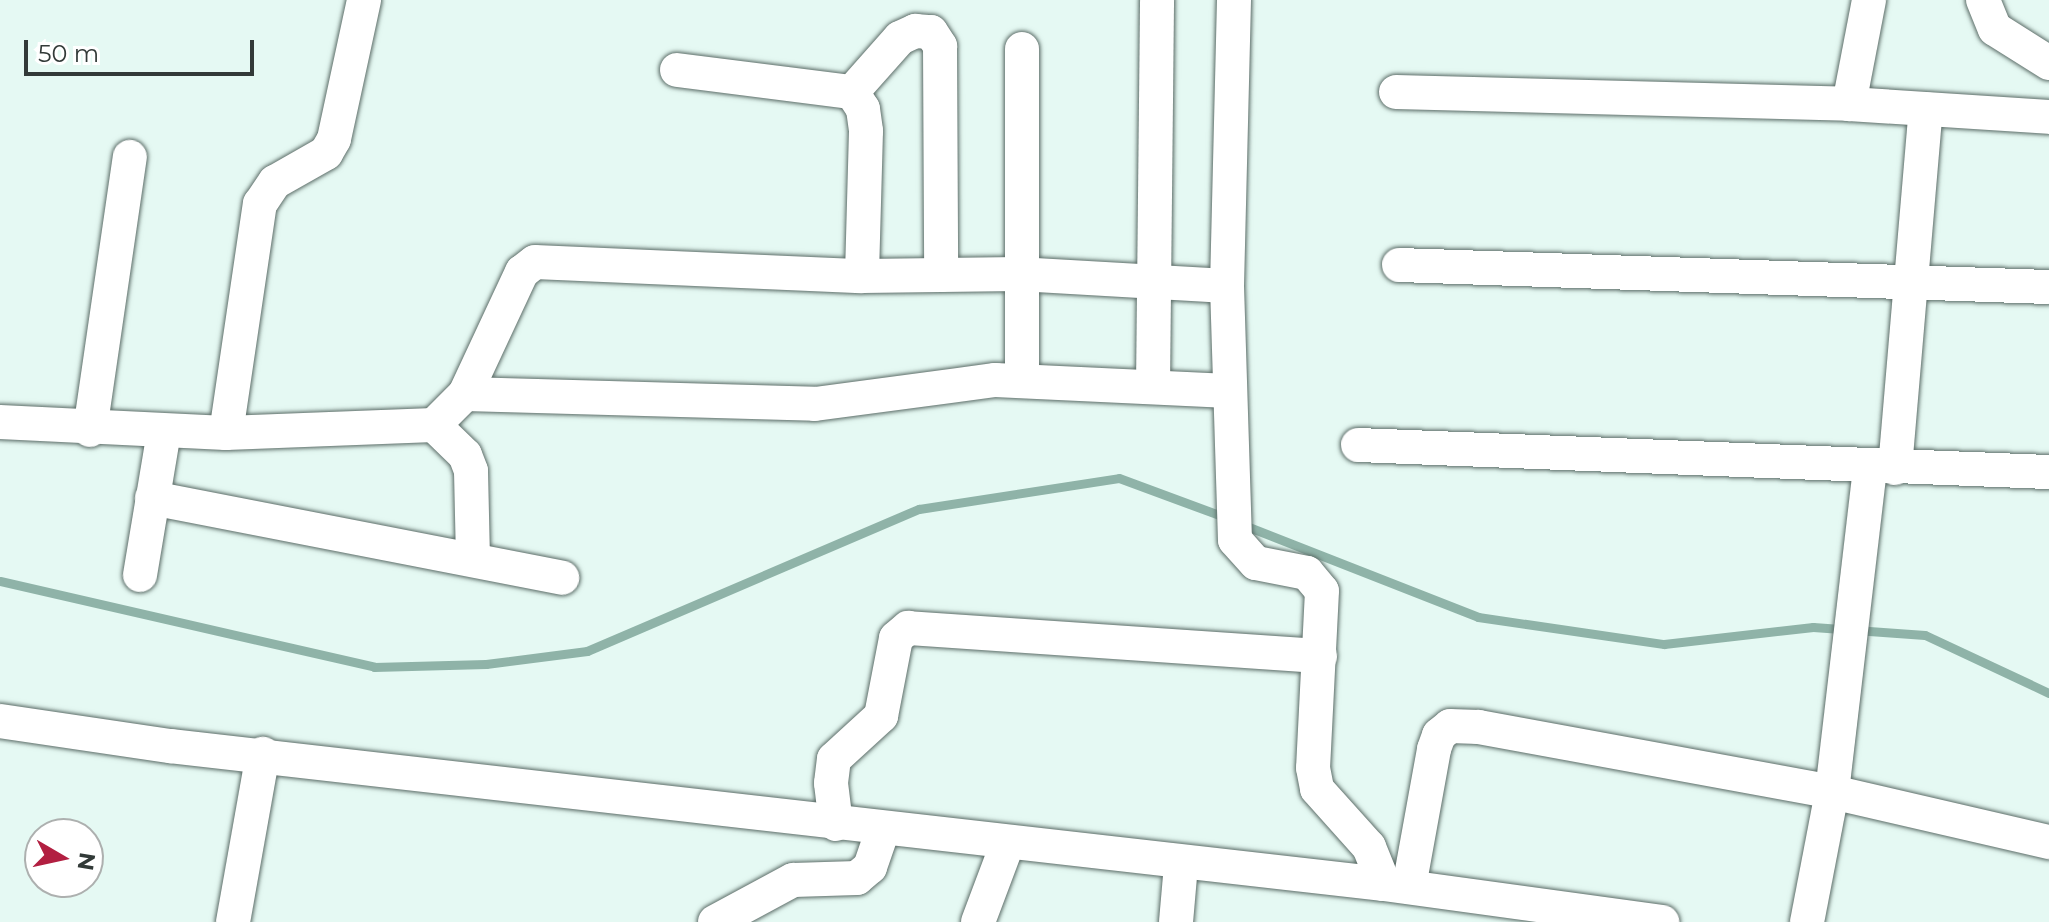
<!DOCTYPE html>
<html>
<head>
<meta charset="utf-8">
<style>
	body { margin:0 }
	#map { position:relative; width:2049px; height:922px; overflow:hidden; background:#e5f9f3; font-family:Montserrat,sans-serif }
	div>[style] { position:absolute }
	.stream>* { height:9px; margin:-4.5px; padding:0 4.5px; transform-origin:4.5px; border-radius:4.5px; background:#8fb3a8 }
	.roads { filter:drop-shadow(0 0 2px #5c6d68) drop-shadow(0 0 2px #5c6d68) }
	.minor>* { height:34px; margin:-17px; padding:0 17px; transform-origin:17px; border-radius:17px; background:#fff }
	span { translate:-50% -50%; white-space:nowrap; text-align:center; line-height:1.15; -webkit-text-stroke:8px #fff; paint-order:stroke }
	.north { position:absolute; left:24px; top:818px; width:80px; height:80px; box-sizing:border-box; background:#fff; border:2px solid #adb0af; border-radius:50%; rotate:99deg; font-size:22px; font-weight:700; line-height:32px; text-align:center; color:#323a38 }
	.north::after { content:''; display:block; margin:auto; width:28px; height:36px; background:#b21f41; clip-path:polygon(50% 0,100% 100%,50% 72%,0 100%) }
	.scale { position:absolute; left:24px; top:40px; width:230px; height:36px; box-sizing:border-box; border:4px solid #323a38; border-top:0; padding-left:10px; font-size:24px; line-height:28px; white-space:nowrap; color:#323a38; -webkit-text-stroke:6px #fff; paint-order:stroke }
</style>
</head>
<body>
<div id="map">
	<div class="stream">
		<div style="left:1241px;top:524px;width:255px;rotate:21.4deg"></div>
		<div style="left:1478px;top:617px;width:188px;rotate:8.3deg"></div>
		<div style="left:1664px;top:644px;width:150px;rotate:-6.5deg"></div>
		<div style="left:1813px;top:627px;width:112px;rotate:4.1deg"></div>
		<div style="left:1925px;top:635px;width:137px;rotate:25.1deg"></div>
		<div style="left:0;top:581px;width:384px;rotate:12.9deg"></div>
		<div style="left:374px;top:667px;width:112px;rotate:-1.5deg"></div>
		<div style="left:486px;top:664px;width:102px;rotate:-7.3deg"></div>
		<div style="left:587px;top:651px;width:361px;rotate:-23.2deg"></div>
		<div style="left:919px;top:509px;width:202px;rotate:-8.8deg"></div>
		<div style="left:1119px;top:478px;width:115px;rotate:20.3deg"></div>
	</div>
	<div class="roads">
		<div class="minor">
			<div style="left:1234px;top:0;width:286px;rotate:91.4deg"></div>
			<div style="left:1227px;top:286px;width:254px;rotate:88.2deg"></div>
			<div style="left:1235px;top:540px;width:31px;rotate:48deg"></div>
			<div style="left:1256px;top:563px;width:52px;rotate:11.1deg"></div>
			<div style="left:1307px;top:573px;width:23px;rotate:50deg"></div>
			<div style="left:1322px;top:591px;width:177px;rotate:92.9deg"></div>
			<div style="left:1313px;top:768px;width:21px;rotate:79deg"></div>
			<div style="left:1317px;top:789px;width:78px;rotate:48.1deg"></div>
			<div style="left:1369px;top:847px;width:40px;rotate:68deg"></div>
			<div style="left:1983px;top:0;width:31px;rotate:68deg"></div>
			<div style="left:1995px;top:29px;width:64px;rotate:32.2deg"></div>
			<div style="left:677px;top:70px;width:176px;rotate:7.2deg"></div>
			<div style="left:852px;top:92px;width:20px;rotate:57deg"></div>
			<div style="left:863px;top:109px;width:22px;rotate:82deg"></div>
			<div style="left:866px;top:131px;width:145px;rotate:91.6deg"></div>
			<div style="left:852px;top:92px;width:72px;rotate:-48.4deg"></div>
			<div style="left:900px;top:38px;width:17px;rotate:-25deg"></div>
			<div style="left:915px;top:31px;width:16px;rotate:4deg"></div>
			<div style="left:931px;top:32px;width:17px;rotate:57deg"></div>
			<div style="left:940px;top:46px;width:229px;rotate:89.7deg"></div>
			<div style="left:1396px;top:92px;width:453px;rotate:1.5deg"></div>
			<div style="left:1849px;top:104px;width:200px;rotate:3.7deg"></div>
			<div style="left:1849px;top:104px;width:106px;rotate:-79.1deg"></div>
			<div style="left:1399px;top:265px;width:650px;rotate:1.94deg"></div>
			<div style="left:1022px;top:381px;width:332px;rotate:-90deg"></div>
			<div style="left:1153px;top:387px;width:387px;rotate:-89.4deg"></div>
			<div style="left:465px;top:394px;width:350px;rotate:1.6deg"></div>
			<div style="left:815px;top:404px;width:182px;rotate:-7.6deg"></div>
			<div style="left:995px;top:380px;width:234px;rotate:2.7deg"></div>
			<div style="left:0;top:422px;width:226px;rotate:2.8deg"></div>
			<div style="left:226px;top:433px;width:208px;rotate:-2.2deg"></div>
			<div style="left:434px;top:425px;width:44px;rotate:-45deg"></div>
			<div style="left:465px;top:394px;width:135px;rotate:-65deg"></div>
			<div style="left:522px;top:272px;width:16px;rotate:-38deg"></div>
			<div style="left:535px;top:262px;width:327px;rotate:2.5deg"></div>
			<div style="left:862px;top:276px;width:157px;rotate:-0.7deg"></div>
			<div style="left:1019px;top:274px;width:208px;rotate:3.3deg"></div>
			<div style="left:434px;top:425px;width:43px;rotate:44.1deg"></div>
			<div style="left:465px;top:455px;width:17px;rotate:69deg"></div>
			<div style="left:471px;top:471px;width:88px;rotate:88.7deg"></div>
			<div style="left:90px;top:430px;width:276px;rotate:-81.7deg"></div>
			<div style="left:226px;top:433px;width:232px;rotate:-81.6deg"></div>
			<div style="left:260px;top:204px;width:27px;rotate:-56deg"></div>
			<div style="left:275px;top:182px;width:59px;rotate:-29.6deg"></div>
			<div style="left:326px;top:153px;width:16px;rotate:-60deg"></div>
			<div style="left:334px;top:139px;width:142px;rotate:-77.8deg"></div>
			<div style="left:1358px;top:445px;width:692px;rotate:2.24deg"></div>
			<div style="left:1895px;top:468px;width:360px;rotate:-85.1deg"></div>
			<div style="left:152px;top:498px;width:418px;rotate:11deg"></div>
			<div style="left:140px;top:575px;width:145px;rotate:-80.5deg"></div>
			<div style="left:0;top:721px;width:172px;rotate:8.4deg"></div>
			<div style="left:170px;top:746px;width:1222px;rotate:6.49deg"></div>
			<div style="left:1384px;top:884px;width:281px;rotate:7.8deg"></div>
			<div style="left:836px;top:824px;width:41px;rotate:-97deg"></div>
			<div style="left:831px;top:783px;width:24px;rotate:-83deg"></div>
			<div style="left:834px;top:759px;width:64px;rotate:-42.5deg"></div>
			<div style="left:881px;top:716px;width:79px;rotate:-79.1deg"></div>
			<div style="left:896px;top:638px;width:16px;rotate:-40deg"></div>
			<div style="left:908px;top:628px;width:413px;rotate:3.9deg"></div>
			<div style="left:1409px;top:887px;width:140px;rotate:-79.7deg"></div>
			<div style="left:1434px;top:749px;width:15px;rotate:-70deg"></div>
			<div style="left:1439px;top:735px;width:14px;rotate:-39deg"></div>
			<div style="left:1450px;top:726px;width:29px;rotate:2deg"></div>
			<div style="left:1479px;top:727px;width:359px;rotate:10.4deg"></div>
			<div style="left:1832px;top:792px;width:223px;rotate:13deg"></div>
			<div style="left:233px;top:922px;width:171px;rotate:-79.9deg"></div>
			<div style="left:715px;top:922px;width:89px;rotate:-28.3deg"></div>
			<div style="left:793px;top:880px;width:64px;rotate:-1.8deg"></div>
			<div style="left:857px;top:878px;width:17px;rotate:-40deg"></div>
			<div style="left:870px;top:867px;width:39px;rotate:-71deg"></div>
			<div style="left:978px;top:922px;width:82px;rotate:-69.4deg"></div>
			<div style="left:1176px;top:922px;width:57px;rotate:-85deg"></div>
			<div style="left:1807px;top:922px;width:132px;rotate:-79.1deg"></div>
			<div style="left:1832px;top:792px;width:327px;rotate:-83.3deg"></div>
		</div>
	</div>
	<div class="north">N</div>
	<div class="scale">50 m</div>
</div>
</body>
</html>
